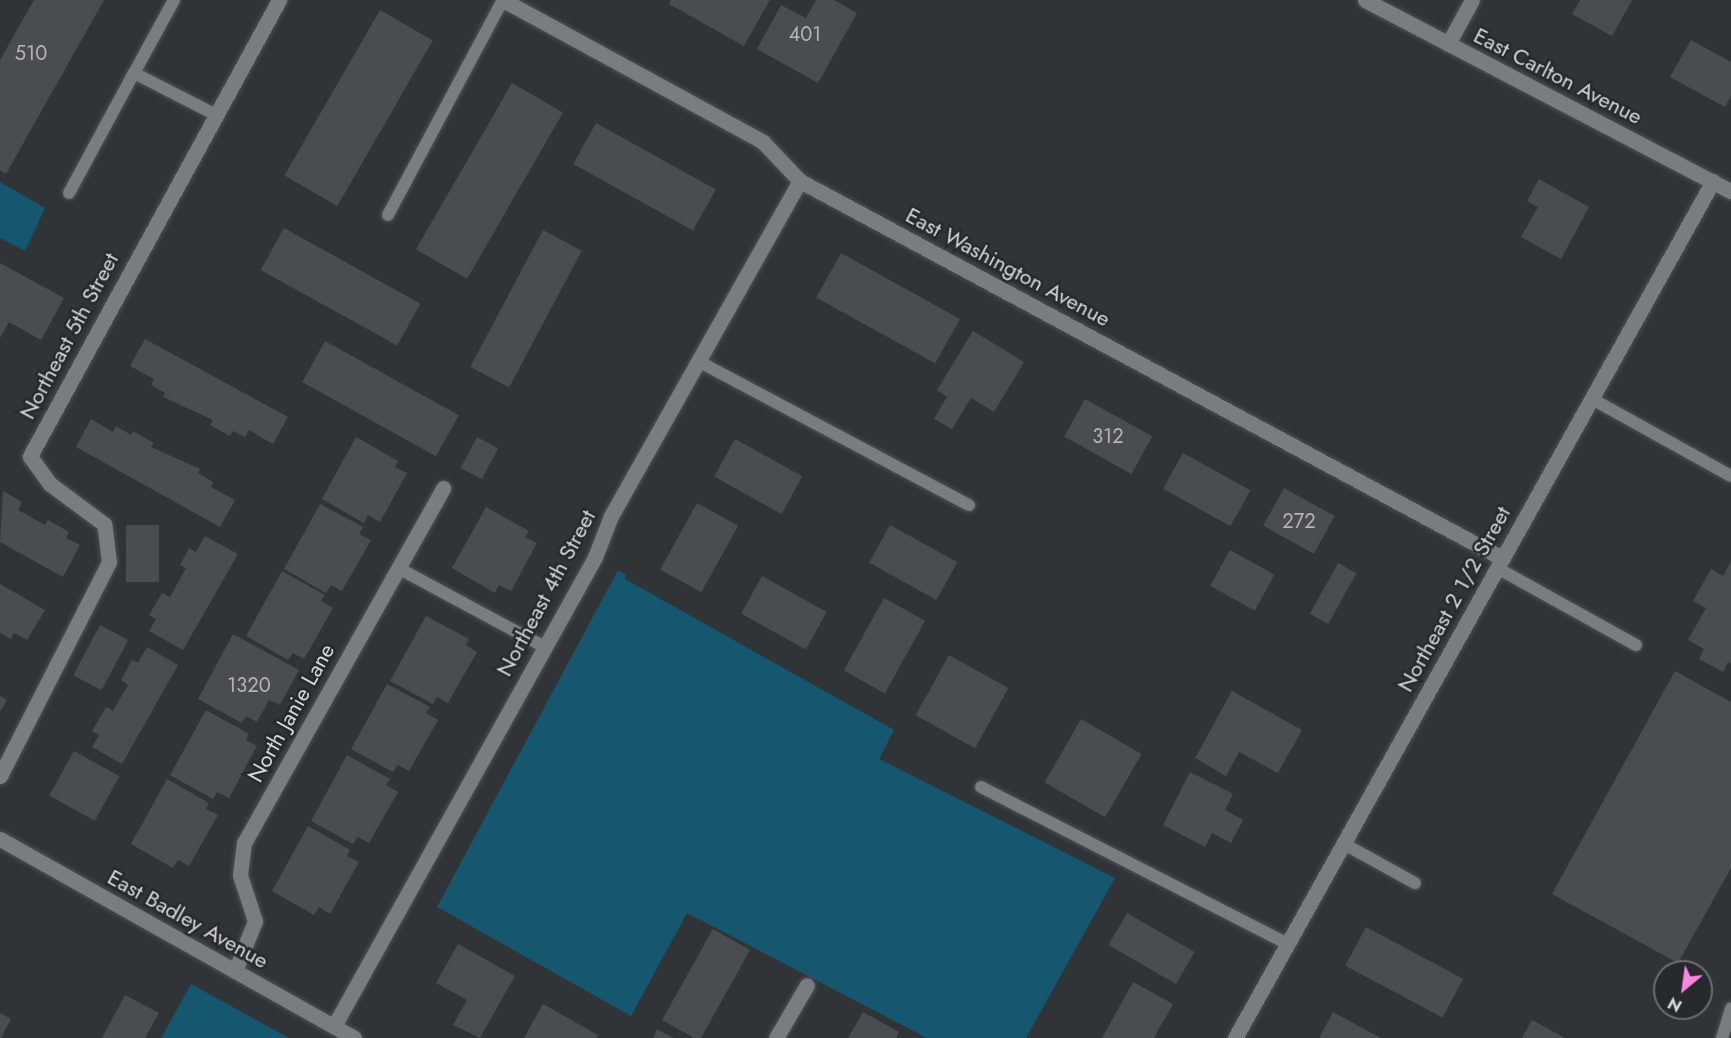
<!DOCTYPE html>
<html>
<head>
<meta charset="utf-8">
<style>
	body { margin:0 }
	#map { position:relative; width:1731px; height:1038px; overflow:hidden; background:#303436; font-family:Jost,sans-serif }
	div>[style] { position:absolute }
	.green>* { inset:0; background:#165770 }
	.building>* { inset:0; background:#4a4d50; transform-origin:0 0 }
	.roads { filter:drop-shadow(0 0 2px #4d5052) drop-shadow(0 0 2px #4d5052) }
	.lane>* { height:12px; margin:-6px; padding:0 6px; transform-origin:6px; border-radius:6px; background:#797d7f }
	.street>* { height:15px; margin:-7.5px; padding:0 7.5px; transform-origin:7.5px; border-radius:7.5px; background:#797d7f }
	span { translate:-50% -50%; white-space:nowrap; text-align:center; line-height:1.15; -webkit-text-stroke:5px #262a2c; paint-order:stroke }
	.number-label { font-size:20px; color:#b2b4b7 }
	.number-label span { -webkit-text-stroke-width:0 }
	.street-label { font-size:22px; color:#d5d7d9 }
	.north { position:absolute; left:1653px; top:960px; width:60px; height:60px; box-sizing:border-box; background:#262a2c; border:2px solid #6c6f71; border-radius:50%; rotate:209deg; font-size:16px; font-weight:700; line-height:24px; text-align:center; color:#d5d7d9 }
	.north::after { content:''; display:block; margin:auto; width:21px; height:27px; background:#fd86e2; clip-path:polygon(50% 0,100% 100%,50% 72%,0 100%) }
</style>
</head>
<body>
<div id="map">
	<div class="green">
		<div style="clip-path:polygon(0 182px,45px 208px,25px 251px,0 238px)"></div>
		<div style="clip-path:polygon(618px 570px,626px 575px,625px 579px,894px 730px,879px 759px,1115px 878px,1026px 1038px,927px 1038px,687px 913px,631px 1016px,437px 907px)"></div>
		<div style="clip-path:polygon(191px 984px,289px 1038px,161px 1038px)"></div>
	</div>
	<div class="building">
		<div style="clip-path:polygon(34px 0,104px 0,6px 174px,0 170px,0 60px)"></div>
		<div style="clip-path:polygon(671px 0,770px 0,744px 46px,669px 4px)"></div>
		<div style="clip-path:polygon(816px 0,834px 0,857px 13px,818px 83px,757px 49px,781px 5px,806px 18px)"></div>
		<div style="clip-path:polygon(1580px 0,1632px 0,1612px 36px,1572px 14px)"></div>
		<div style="left:380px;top:10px;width:61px;height:191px;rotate:30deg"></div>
		<div style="clip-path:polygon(1691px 40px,1731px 62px,1731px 96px,1725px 107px,1670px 77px)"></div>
		<div style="left:512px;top:83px;width:59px;height:192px;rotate:30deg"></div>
		<div style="left:596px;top:123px;width:137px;height:47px;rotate:29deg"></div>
		<div style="clip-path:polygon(1539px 179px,1589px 207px,1561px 259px,1521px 237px,1538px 207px,1527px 201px)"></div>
		<div style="left:284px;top:228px;width:156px;height:48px;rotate:29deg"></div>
		<div style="left:543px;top:230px;width:44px;height:155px;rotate:28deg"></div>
		<div style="left:841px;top:253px;width:136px;height:51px;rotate:29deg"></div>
		<div style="clip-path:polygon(0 263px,64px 298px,41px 340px,9px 322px,0 338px)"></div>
		<div style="clip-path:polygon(973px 331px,1024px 362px,994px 412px,971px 398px,952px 429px,934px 419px,947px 397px,937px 390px)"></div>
		<div style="clip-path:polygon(145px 339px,288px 417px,273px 444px,249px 430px,245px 437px,233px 431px,230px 436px,210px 425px,213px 420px,163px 397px,165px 393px,151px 385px,154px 379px,130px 366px)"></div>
		<div style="left:325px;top:341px;width:153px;height:47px;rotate:29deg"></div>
		<div style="left:1085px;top:399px;width:77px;height:43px;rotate:29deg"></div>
		<div style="clip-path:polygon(91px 419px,113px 432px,116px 426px,131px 435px,133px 431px,154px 443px,151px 447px,200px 469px,198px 473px,213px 482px,211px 487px,235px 500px,220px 527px,76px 447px)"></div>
		<div style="clip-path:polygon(356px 437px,398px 461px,395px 467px,407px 473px,380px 522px,368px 515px,364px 523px,322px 499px)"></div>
		<div style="left:477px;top:437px;width:24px;height:35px;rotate:28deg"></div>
		<div style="left:735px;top:439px;width:77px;height:43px;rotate:29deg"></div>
		<div style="left:1183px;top:453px;width:77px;height:41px;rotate:29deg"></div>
		<div style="left:1284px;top:488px;width:58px;height:43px;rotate:29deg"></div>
		<div style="clip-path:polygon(3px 491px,22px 502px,18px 510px,45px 525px,48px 520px,69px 532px,66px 538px,80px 545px,63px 577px,0 542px)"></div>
		<div style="left:697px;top:503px;width:47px;height:76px;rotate:29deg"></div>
		<div style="clip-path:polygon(320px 504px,363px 527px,359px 534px,371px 540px,342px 591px,331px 585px,326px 593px,284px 569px)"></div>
		<div style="clip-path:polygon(486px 507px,529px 531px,525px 537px,537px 543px,511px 591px,499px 585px,495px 593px,452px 568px)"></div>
		<div style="left:126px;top:525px;width:33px;height:57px"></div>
		<div style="left:890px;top:525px;width:77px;height:43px;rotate:29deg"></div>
		<div style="clip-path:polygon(205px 536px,238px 554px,183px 650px,149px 631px,156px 619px,149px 615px,162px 593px,170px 597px,186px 568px,180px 565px,189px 548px,196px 552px)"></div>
		<div style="left:1230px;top:550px;width:51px;height:41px;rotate:29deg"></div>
		<div style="clip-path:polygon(1731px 561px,1731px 664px,1728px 662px,1723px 672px,1699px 659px,1704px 649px,1688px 640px,1706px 608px,1693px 601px,1711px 569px,1723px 576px)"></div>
		<div style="left:1338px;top:563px;width:21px;height:58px;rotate:29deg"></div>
		<div style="clip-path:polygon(282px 571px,325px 595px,321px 601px,333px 608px,304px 659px,293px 653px,288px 660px,246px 636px)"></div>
		<div style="left:762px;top:576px;width:74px;height:43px;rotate:29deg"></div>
		<div style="clip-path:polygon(0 584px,45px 610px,27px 640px,14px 633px,11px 639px,0 633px)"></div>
		<div style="left:884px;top:598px;width:47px;height:83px;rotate:29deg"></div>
		<div style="clip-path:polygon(426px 616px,469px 639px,466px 645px,477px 652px,448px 703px,437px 697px,433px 704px,390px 681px)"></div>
		<div style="left:100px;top:625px;width:32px;height:57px;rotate:28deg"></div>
		<div style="clip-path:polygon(233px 634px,299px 670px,280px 705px,269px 700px,257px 722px,246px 716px,242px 723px,198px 699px)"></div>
		<div style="clip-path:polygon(147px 647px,178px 665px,122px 764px,92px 747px,99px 735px,92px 731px,106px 707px,113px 711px,128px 685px,121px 680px,132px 660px,138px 663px)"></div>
		<div style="left:949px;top:655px;width:68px;height:69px;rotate:29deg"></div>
		<div style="clip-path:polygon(1675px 671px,1731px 702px,1731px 868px,1678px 963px,1552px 894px)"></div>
		<div style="clip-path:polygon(387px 684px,430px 707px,426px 713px,438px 720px,409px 771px,398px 765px,393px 772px,351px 749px)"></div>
		<div style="clip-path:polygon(1232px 691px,1302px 730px,1278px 773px,1239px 752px,1226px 776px,1195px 758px)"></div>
		<div style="clip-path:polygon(0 696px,7px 700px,0 712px)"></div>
		<div style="clip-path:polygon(206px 710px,249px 734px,246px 740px,257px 746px,229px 798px,217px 792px,213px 799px,170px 775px)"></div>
		<div style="left:1081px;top:719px;width:70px;height:73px;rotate:30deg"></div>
		<div style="left:74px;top:751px;width:52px;height:51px;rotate:29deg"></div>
		<div style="clip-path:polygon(347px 755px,390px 779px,386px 785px,398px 792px,369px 843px,358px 837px,353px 844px,311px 821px)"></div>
		<div style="clip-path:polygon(1190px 772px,1233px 794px,1225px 810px,1243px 820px,1231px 843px,1212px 833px,1205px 847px,1163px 825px)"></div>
		<div style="clip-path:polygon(167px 779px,209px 803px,206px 809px,218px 815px,189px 866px,178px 860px,173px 868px,131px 844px)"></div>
		<div style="clip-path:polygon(308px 826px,350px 850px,347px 856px,359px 862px,330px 914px,319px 907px,314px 915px,272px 891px)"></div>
		<div style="left:1127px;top:913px;width:78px;height:37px;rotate:30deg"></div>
		<div style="left:1366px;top:927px;width:110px;height:44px;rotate:28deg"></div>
		<div style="clip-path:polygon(713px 929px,750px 950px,701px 1038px,694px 1038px,662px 1020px)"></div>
		<div style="clip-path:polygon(458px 944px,515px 976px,480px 1038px,453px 1025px,467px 1000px,436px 983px)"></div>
		<div style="clip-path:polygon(1133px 982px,1173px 1004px,1154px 1038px,1102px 1038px)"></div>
		<div style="clip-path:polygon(125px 995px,159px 1013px,145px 1038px,102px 1038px)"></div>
		<div style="clip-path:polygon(543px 1004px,598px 1035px,596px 1038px,524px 1038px)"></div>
		<div style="clip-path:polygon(863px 1012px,899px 1032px,896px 1038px,848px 1038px)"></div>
		<div style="clip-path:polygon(1333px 1012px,1381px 1038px,1319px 1038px)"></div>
		<div style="clip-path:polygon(0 1013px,11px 1019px,1px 1038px,0 1038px)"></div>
		<div style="clip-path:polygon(1532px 1020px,1565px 1038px,1522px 1038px)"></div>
		<div style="clip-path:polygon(657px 1029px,674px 1038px,653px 1038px)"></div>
	</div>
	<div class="roads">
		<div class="lane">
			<div style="left:174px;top:0;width:83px;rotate:118.7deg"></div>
			<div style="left:134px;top:73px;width:92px;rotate:27.1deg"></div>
			<div style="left:69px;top:193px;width:136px;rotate:-61.6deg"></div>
			<div style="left:388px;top:215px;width:244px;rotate:-61.9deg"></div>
			<div style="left:698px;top:361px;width:307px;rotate:28deg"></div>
			<div style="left:1592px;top:399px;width:159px;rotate:29deg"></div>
			<div style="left:398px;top:568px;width:167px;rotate:28.3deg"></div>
			<div style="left:1497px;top:568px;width:159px;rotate:29deg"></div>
			<div style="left:981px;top:787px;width:345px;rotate:27.1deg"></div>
			<div style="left:1344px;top:844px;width:81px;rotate:28.8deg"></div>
			<div style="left:1722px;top:1038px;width:31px;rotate:-73deg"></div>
		</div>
		<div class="street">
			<div style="left:503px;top:0;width:296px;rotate:28.6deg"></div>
			<div style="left:763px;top:142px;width:54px;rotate:46.5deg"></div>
			<div style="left:800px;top:181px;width:797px;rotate:28.24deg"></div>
			<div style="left:1365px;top:0;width:413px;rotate:27.6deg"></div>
			<div style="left:1448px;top:44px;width:50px;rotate:-61.4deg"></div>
			<div style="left:0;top:776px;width:240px;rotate:-63deg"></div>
			<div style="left:109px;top:562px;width:38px;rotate:-97deg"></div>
			<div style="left:104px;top:524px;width:67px;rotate:-143.5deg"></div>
			<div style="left:50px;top:484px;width:34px;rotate:-126deg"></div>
			<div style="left:30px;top:456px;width:520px;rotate:-61.36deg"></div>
			<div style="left:0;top:839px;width:406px;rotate:29.3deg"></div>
			<div style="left:235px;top:971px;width:54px;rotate:-68.2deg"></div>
			<div style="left:255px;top:921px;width:48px;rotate:-108.1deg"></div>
			<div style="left:240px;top:875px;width:32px;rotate:-83deg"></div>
			<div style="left:244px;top:843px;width:407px;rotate:-60.7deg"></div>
			<div style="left:334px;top:1026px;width:537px;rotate:-60.9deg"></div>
			<div style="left:595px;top:557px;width:44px;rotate:-68.7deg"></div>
			<div style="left:611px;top:516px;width:385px;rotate:-60.6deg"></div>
			<div style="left:776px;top:1038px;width:61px;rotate:-59.7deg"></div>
			<div style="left:1235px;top:1038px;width:981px;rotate:-60.85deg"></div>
		</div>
	</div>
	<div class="number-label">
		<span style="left:805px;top:34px">401</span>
		<span style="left:31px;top:53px">510</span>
		<span style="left:1108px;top:436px">312</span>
		<span style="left:1299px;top:521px">272</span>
		<span style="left:249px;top:685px">1320</span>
	</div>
	<div class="street-label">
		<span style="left:1558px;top:76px;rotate:27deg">East Carlton Avenue</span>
		<span style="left:1008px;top:267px;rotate:28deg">East Washington Avenue</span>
		<span style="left:69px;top:336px;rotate:-62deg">Northeast 5th Street</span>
		<span style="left:546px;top:593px;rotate:-62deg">Northeast 4th Street</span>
		<span style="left:1454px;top:599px;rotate:-61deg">Northeast 2 1/2 Street</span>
		<span style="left:291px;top:713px;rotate:-61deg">North Janie Lane</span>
		<span style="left:188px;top:919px;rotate:29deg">East Badley Avenue</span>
	</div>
	<div class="north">N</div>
</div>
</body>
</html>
